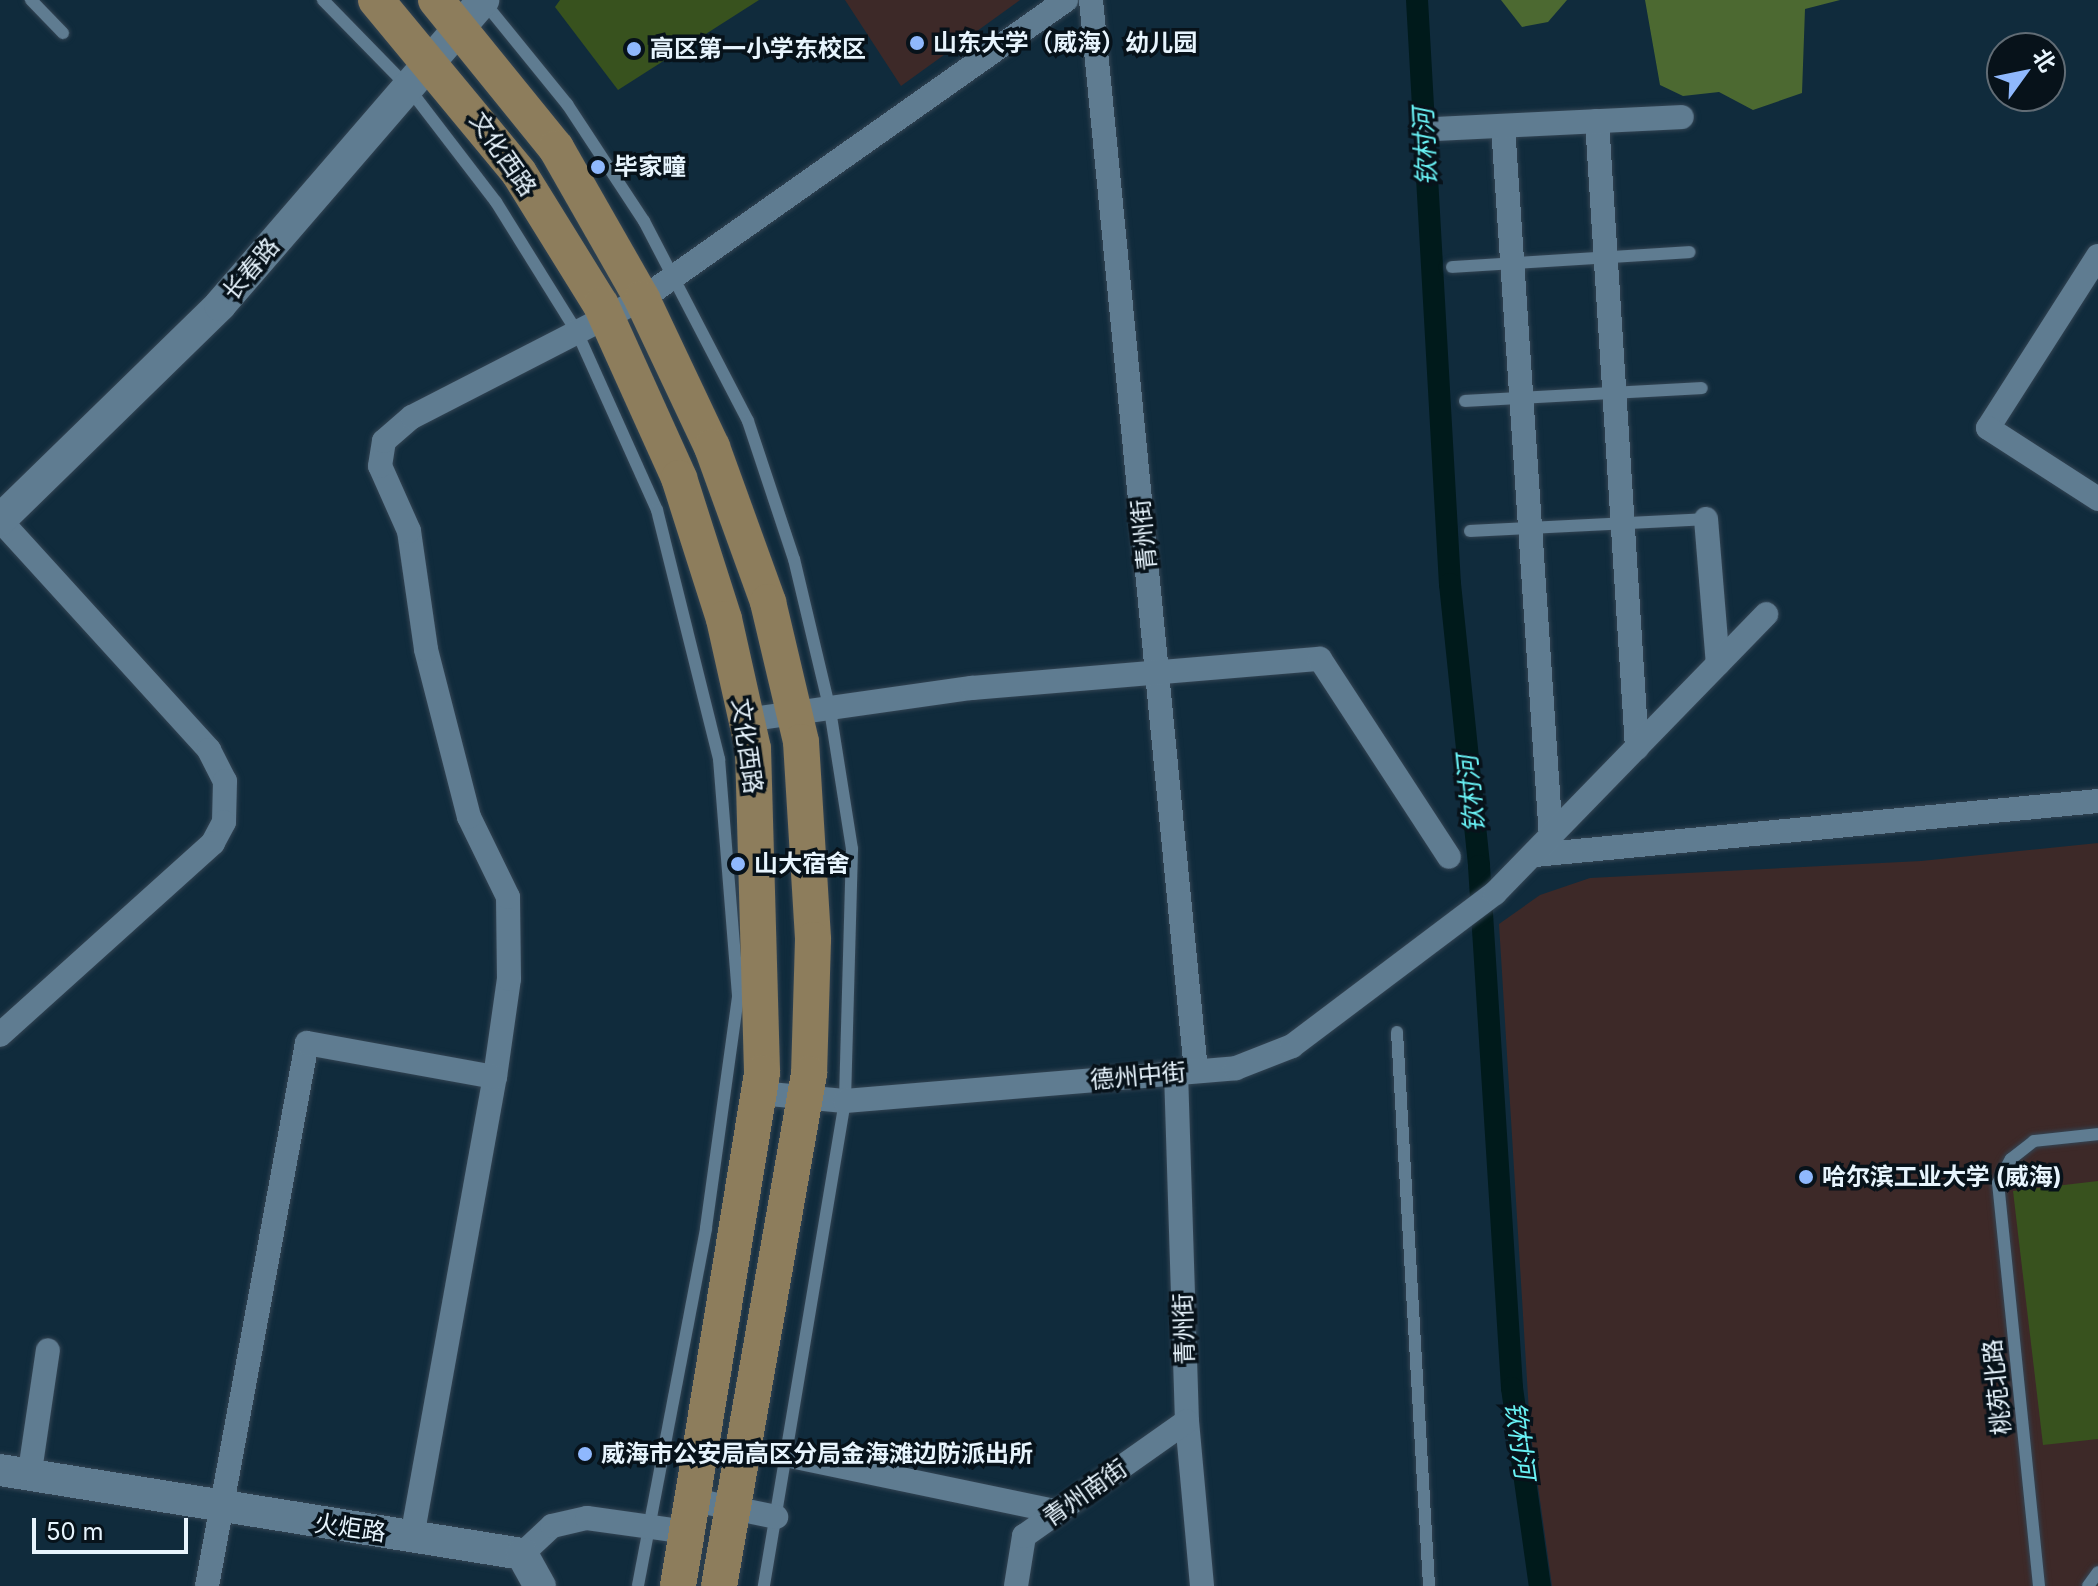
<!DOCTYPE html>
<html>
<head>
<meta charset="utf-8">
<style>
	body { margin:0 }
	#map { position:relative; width:2098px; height:1586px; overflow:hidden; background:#102b3c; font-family:Inter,"Noto Sans SC",sans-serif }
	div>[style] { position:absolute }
	.education>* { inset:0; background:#3d2928 }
	.green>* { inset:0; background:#38521e }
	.forest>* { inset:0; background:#4c6931 }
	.canal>* { height:22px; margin:-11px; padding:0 11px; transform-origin:11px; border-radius:11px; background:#001a1b }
	.roads { filter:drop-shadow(0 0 2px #334453) drop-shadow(0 0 2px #334453) }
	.lane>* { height:12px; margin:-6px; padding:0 6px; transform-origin:6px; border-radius:6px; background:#5f7c91 }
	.street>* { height:24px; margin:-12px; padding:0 12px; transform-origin:12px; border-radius:12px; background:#5f7c91 }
	.secondary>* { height:32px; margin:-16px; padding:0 16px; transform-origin:16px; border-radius:16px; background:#5f7c91 }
	.primary>* { height:36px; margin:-18px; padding:0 18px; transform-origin:18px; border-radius:18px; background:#8d7d5c }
	.dots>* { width:22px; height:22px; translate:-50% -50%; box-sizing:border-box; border:4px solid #07121a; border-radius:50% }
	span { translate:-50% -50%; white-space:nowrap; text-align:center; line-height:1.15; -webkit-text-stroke:7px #07121a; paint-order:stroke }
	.poi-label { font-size:24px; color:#e7f4fd; font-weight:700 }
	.left { translate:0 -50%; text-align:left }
	.street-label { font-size:24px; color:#e7f4fd }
	.water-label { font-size:26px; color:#69f2f5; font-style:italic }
	.north { position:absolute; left:1986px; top:32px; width:80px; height:80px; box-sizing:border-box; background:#07121a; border:2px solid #616c75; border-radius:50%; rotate:57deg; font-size:22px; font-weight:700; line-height:32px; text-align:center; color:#e7f4fd }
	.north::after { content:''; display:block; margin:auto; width:28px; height:36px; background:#8fb8fd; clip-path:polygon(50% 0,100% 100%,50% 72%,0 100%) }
	.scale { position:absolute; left:32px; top:1518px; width:156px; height:36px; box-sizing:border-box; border:4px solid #e7f4fd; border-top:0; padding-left:10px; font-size:24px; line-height:28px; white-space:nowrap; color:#e7f4fd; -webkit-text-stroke:6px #07121a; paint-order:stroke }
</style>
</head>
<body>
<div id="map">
	<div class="education">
		<div style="clip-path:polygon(845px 0,1020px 0,901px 86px)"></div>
		<div style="clip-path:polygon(2098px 843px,2098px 1586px,1552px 1586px,1530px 1429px,1499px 924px,1540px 895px,1590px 878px,1921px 861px)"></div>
	</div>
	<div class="green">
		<div style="clip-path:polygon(560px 0,759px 0,618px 90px,555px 7px)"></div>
		<div style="clip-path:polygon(2098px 1181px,2098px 1439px,2043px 1445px,2013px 1191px)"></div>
	</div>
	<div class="forest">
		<div style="clip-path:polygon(1501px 0,1567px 0,1548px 22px,1522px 27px)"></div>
		<div style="clip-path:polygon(1645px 0,1840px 0,1805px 9px,1802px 93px,1753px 110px,1719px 92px,1683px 96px,1660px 85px)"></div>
	</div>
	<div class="canal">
		<div style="left:1417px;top:0;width:585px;rotate:86.77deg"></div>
		<div style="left:1450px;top:584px;width:283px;rotate:84.1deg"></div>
		<div style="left:1479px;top:866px;width:523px;rotate:86.38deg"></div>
		<div style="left:1512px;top:1388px;width:200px;rotate:82deg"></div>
	</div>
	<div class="roads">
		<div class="lane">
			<div style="left:31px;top:0;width:46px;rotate:45.9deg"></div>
			<div style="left:323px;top:0;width:120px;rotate:45.7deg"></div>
			<div style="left:407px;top:86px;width:146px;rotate:52.5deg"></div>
			<div style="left:496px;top:202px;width:153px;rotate:58.1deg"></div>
			<div style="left:577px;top:332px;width:195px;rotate:65.8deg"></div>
			<div style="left:657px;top:510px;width:257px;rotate:76deg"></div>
			<div style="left:719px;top:759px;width:239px;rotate:85.4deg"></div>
			<div style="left:738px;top:997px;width:234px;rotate:97.9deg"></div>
			<div style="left:706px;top:1229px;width:363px;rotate:100.8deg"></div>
			<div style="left:484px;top:2px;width:132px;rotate:50.9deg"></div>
			<div style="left:567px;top:104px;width:140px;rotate:56.7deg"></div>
			<div style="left:644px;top:221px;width:225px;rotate:62.5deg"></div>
			<div style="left:748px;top:421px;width:145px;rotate:71.6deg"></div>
			<div style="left:794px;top:559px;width:155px;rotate:76.6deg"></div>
			<div style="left:830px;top:710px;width:141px;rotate:81deg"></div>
			<div style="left:852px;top:849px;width:252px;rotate:91.6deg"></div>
			<div style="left:845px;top:1101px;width:492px;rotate:99.5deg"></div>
			<div style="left:1452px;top:267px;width:238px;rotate:-3.6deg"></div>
			<div style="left:1465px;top:401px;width:237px;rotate:-3.1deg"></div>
			<div style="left:1470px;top:531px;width:238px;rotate:-2.9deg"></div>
			<div style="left:1397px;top:1032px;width:555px;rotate:86.69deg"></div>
			<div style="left:2039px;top:1586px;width:405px;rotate:-95.8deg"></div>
			<div style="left:1998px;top:1183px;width:27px;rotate:-62deg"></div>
			<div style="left:2011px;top:1159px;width:29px;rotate:-38deg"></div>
			<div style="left:2034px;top:1141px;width:64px;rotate:-6.2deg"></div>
			<div style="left:2088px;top:1586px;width:17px;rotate:-54deg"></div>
		</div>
		<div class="street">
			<div style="left:1091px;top:0;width:1076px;rotate:84.4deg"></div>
			<div style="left:1597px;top:121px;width:628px;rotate:86.35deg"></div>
			<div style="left:1503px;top:126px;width:714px;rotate:86.14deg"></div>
			<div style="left:1437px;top:129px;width:245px;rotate:-2.8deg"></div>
			<div style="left:2098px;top:256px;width:204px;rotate:122.6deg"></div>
			<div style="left:1988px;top:428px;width:131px;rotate:32.8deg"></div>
			<div style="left:1706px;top:519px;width:145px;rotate:85.3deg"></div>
			<div style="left:0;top:520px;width:311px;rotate:47.7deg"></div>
			<div style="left:209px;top:750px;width:35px;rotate:63deg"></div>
			<div style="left:225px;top:781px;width:41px;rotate:91.4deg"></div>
			<div style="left:224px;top:822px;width:24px;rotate:118deg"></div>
			<div style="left:213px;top:843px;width:287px;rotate:138deg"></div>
			<div style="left:746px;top:720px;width:228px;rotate:-8.1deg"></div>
			<div style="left:972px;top:688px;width:349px;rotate:-4.8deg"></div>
			<div style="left:1320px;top:659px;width:236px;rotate:56.9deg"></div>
			<div style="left:1535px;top:855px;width:566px;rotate:-5.48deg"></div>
			<div style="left:1176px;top:1072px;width:349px;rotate:88.2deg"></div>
			<div style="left:1187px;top:1421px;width:166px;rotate:84.8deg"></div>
			<div style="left:759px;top:1093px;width:86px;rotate:5.3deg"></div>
			<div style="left:845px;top:1101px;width:392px;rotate:-4.8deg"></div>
			<div style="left:1236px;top:1068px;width:60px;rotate:-21.4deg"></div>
			<div style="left:1292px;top:1046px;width:254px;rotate:-37deg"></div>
			<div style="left:1495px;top:893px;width:389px;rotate:-45.8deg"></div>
			<div style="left:786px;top:1455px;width:278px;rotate:11.8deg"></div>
			<div style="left:29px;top:1478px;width:129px;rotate:-81.6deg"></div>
			<div style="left:694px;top:1500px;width:84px;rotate:11.7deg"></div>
			<div style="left:412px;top:1537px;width:467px;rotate:-79.8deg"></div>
			<div style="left:495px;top:1077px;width:99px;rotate:-81.9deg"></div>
			<div style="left:509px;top:979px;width:82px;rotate:-90.7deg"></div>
			<div style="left:508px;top:897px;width:89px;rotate:-116deg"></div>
			<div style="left:469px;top:817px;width:173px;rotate:-104.4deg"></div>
			<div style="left:426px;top:649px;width:119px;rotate:-98.2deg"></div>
			<div style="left:409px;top:531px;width:71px;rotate:-114deg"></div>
			<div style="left:380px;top:466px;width:25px;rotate:-81deg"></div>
			<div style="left:384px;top:441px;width:37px;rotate:-41deg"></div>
			<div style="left:412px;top:417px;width:259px;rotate:-27.2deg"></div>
			<div style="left:642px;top:299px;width:519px;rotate:-35.19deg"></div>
			<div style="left:522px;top:1554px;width:41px;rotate:-43deg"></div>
			<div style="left:552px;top:1526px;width:36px;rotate:-13deg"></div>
			<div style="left:587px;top:1518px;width:102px;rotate:7.9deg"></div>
			<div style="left:207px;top:1586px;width:552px;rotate:-79.57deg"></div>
			<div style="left:307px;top:1043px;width:191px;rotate:10.3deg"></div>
			<div style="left:1016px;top:1586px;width:51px;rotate:-80.9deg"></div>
			<div style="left:1024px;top:1536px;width:199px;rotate:-35.2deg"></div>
		</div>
		<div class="secondary">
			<div style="left:0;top:520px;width:308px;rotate:-44.3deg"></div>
			<div style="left:220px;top:305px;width:403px;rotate:-49.2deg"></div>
			<div style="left:0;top:1470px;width:529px;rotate:9.14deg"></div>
			<div style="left:522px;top:1554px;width:37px;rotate:61deg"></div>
		</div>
		<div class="primary">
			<div style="left:376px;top:0;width:224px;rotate:50.4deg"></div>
			<div style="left:519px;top:173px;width:155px;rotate:58.2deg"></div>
			<div style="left:601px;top:305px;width:190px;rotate:65.7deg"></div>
			<div style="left:679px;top:478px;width:148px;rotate:72.3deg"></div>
			<div style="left:724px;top:619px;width:133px;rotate:77.4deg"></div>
			<div style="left:753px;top:749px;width:324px;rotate:88.4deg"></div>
			<div style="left:762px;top:1073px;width:520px;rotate:99.3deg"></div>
			<div style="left:436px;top:0;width:191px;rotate:51deg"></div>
			<div style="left:556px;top:148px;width:174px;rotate:60.3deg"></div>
			<div style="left:642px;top:299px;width:164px;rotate:64.7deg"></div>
			<div style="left:712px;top:447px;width:165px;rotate:70.1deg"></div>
			<div style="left:768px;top:602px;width:144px;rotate:76.7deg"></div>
			<div style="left:801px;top:742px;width:198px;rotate:86.5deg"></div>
			<div style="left:813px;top:940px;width:134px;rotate:91.7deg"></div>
			<div style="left:809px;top:1074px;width:520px;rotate:99.97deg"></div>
		</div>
	</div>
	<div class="dots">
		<div style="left:917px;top:43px;background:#8fb8fd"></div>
		<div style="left:634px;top:49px;background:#8fb8fd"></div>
		<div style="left:598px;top:167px;background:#8fb8fd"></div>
		<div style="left:738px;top:864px;background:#8fb8fd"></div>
		<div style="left:1806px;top:1177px;background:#8fb8fd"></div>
		<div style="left:585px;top:1454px;background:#8fb8fd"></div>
	</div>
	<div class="poi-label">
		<span class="left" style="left:933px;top:43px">山东大学（威海）幼儿园</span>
		<span class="left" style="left:650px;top:49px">高区第一小学东校区</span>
		<span class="left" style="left:614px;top:167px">毕家疃</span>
		<span class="left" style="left:754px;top:864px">山大宿舍</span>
		<span class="left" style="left:1822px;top:1177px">哈尔滨工业大学 (威海)</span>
		<span class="left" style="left:601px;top:1454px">威海市公安局高区分局金海滩边防派出所</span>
	</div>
	<div class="street-label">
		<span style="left:503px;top:154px;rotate:55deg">文化西路</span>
		<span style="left:251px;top:269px;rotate:-50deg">长春路</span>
		<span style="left:1144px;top:535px;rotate:-96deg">青州街</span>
		<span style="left:747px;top:746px;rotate:82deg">文化西路</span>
		<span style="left:1138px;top:1076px;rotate:-5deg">德州中街</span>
		<span style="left:1184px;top:1329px;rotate:-92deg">青州街</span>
		<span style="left:1997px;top:1387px;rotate:-96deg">桃苑北路</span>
		<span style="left:1085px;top:1493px;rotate:-35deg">青州南街</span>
		<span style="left:350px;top:1528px;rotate:8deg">火炬路</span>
	</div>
	<div class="water-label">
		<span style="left:1425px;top:147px;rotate:-93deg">钦村河</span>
		<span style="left:1471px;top:794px;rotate:-96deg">钦村河</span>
		<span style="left:1520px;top:1440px;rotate:82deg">钦村河</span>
	</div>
	<div class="north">北</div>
	<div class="scale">50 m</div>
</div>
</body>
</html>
